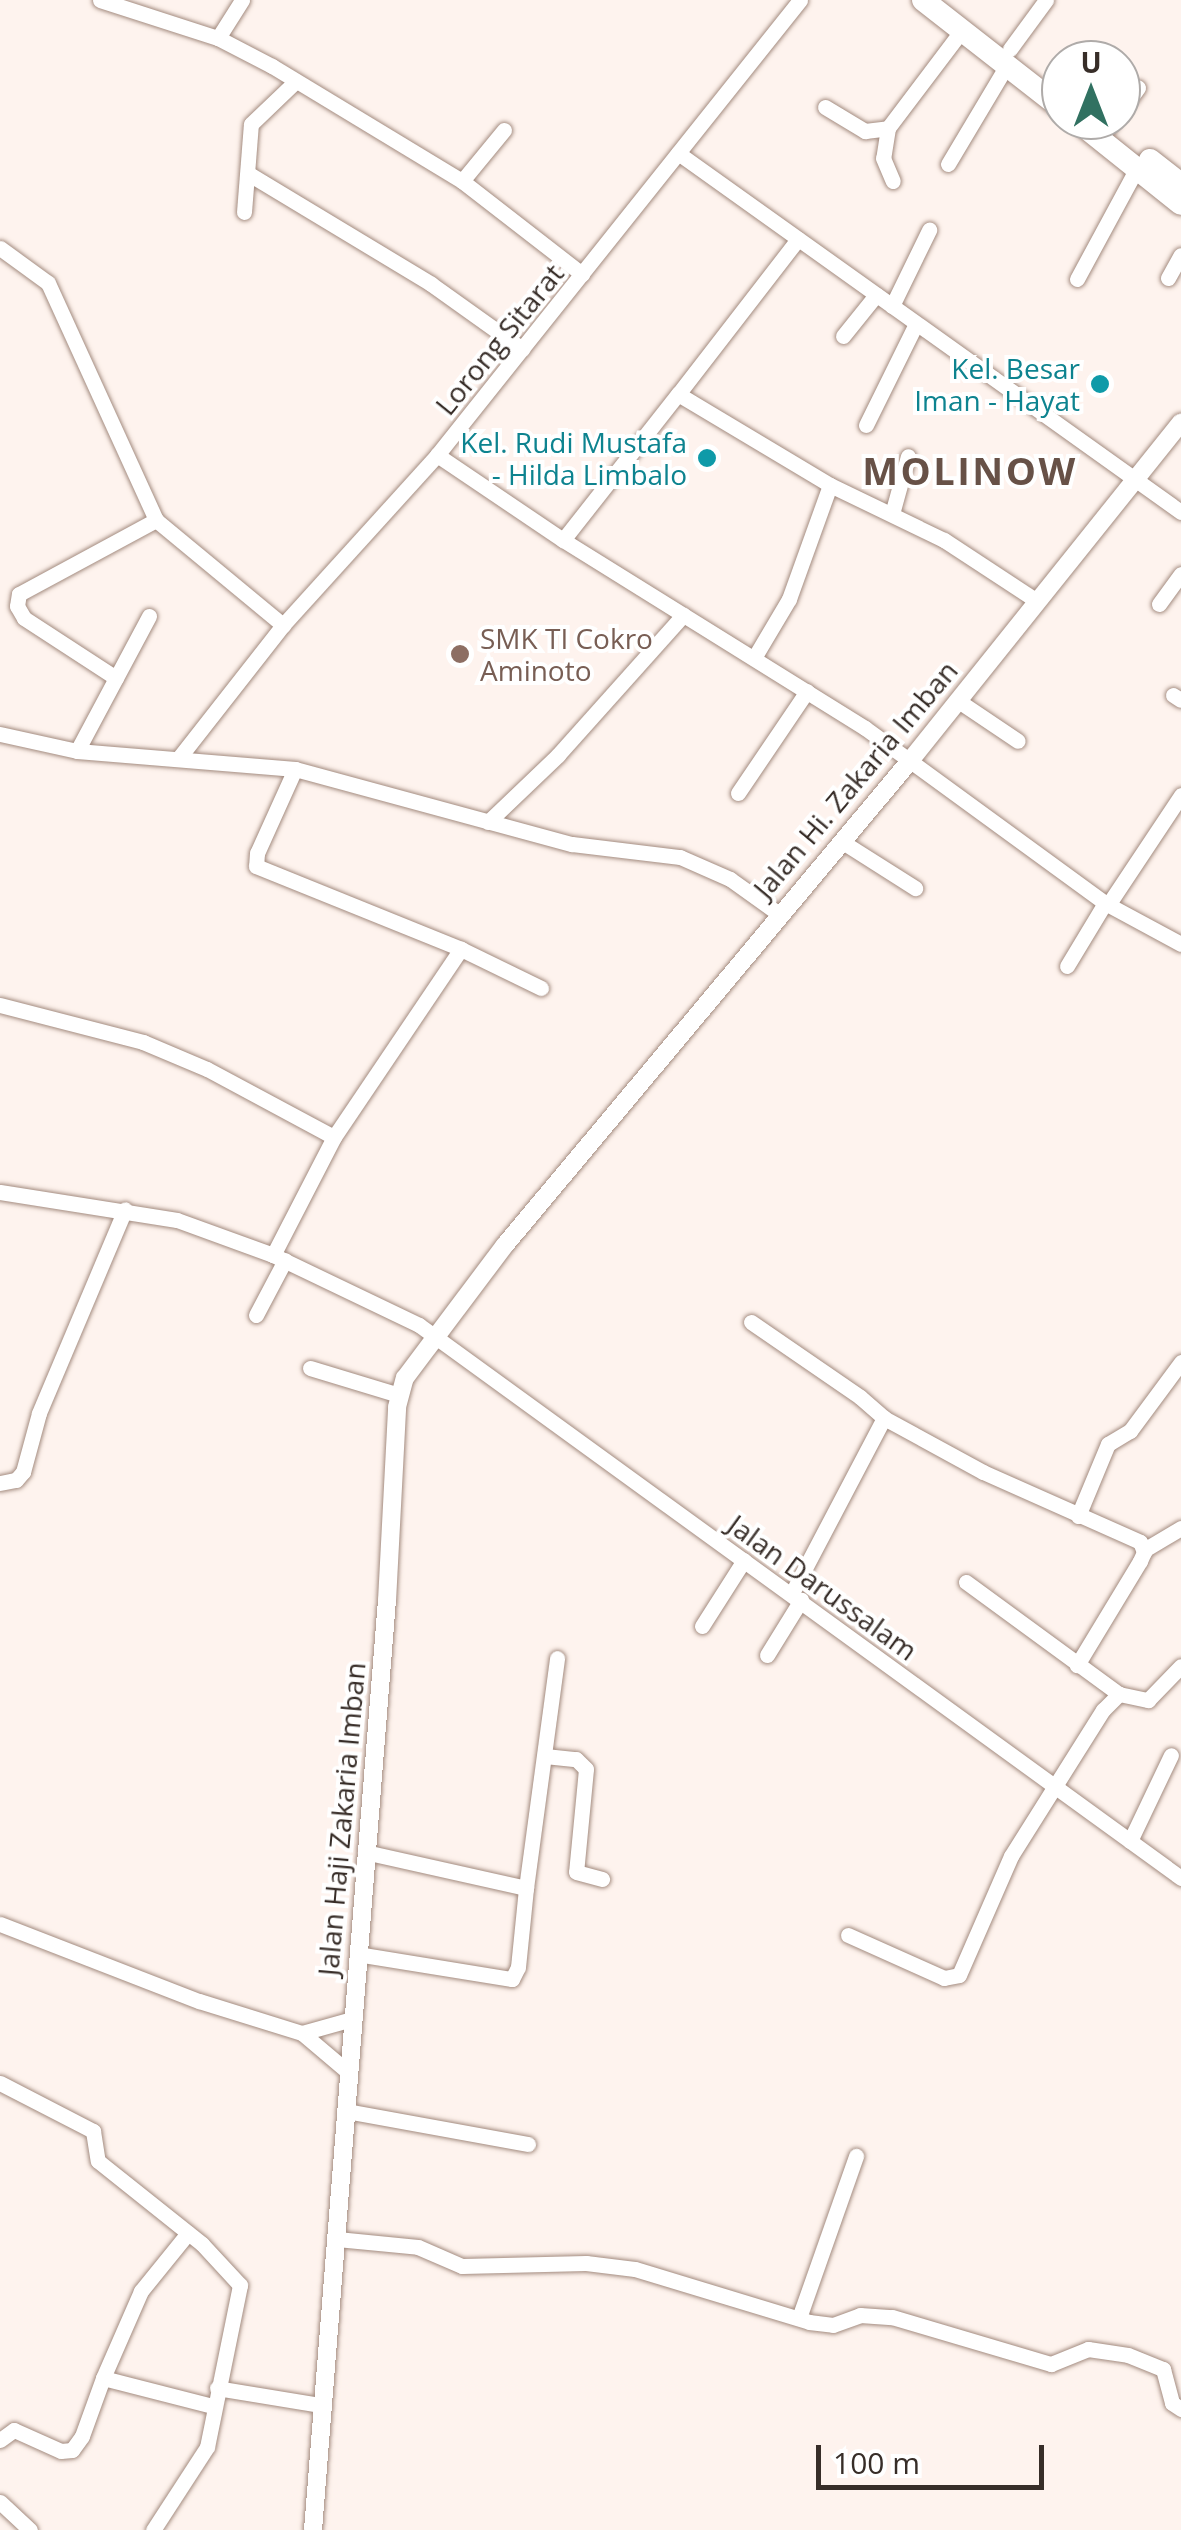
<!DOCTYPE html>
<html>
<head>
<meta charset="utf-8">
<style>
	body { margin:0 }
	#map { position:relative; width:1181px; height:2530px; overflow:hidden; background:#fef3ee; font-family:"Open Sans",sans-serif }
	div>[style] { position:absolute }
	.roads { filter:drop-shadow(0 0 2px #a38b7f) drop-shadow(0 0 2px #a38b7f) }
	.minor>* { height:15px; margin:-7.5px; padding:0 7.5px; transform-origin:7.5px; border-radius:7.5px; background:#fff }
	.major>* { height:18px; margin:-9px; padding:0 9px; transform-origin:9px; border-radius:9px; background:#fff }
	.highway>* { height:22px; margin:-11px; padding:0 11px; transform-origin:11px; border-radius:11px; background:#fff }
	.dots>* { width:28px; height:28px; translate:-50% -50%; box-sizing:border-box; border:5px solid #fff; border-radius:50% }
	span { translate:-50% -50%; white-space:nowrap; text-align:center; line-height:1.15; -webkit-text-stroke:8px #fff; paint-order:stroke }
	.street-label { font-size:28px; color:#372d28 }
	.culture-label { font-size:28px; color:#0d838f }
	.right { translate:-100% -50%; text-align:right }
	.education-label { font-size:28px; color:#785e54 }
	.left { translate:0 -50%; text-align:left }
	.district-label { font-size:38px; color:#675147; font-weight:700; letter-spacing:2.5px }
	.north { position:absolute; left:1041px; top:40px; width:100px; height:100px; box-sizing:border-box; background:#fff; border:2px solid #afaba9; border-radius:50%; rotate:0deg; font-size:28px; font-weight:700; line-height:40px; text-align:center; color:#372d28 }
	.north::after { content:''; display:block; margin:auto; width:35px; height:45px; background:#317161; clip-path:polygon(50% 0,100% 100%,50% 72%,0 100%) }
	.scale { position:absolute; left:816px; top:2445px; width:228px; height:45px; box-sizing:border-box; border:5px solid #372d28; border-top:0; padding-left:12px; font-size:30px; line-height:35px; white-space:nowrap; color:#372d28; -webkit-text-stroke:8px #fff; paint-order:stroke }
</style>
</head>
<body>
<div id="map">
	<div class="roads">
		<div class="minor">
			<div style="left:100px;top:0;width:124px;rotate:17.9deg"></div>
			<div style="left:218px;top:38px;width:61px;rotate:27.4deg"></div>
			<div style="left:272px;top:66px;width:222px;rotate:31.2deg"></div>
			<div style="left:462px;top:181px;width:152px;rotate:37.8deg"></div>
			<div style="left:800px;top:0;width:582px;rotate:128.58deg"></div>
			<div style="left:437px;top:455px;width:152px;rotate:34deg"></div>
			<div style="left:563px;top:540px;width:356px;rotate:31.9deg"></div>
			<div style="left:865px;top:728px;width:297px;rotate:36.1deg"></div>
			<div style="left:1105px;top:903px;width:86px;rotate:28.3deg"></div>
			<div style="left:218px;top:38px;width:45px;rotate:-57.7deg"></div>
			<div style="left:1010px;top:49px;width:61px;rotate:-53.7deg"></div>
			<div style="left:825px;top:107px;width:47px;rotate:31deg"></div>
			<div style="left:865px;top:131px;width:23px;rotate:-7deg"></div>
			<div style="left:888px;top:128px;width:123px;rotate:-52.9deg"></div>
			<div style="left:1121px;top:111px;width:29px;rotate:-54deg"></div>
			<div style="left:1109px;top:127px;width:9px;rotate:-54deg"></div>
			<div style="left:888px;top:128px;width:30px;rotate:99deg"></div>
			<div style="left:883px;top:158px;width:25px;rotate:67deg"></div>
			<div style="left:678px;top:153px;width:618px;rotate:35.52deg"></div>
			<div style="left:948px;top:164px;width:115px;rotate:-59.2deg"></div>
			<div style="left:249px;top:174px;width:213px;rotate:31.1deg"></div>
			<div style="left:431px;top:284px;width:112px;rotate:35.5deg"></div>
			<div style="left:462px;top:181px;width:66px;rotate:-50.5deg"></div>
			<div style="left:244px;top:212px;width:88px;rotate:-85.5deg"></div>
			<div style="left:251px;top:124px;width:62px;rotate:-43.7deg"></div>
			<div style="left:798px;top:239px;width:196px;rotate:127.7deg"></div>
			<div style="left:678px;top:394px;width:177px;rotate:30.9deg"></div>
			<div style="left:830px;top:485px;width:127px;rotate:25.8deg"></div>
			<div style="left:944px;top:540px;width:111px;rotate:33.3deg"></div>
			<div style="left:0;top:248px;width:59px;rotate:36.1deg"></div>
			<div style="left:48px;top:283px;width:260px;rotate:65.5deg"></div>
			<div style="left:156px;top:520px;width:165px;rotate:39.6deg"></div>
			<div style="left:1168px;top:278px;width:26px;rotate:-61deg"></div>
			<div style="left:1077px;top:279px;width:126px;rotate:-61.6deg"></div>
			<div style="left:892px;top:306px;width:85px;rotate:-64deg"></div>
			<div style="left:843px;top:336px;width:53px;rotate:-51.2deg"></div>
			<div style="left:866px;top:425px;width:113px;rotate:-63.7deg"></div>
			<div style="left:892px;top:514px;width:60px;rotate:-74.6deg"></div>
			<div style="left:563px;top:540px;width:186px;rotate:-51.8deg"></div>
			<div style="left:1159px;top:604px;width:37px;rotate:-54deg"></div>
			<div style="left:754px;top:658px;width:69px;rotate:-59.3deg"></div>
			<div style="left:789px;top:599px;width:121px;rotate:-70.2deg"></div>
			<div style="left:116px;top:678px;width:110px;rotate:-146.9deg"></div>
			<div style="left:24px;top:618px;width:14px;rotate:-120deg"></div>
			<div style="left:17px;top:606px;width:12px;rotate:-81deg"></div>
			<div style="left:19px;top:594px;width:156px;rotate:-28.4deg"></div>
			<div style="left:1173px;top:695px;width:9px;rotate:32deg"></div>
			<div style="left:957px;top:700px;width:73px;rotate:33.9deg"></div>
			<div style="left:0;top:734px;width:79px;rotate:12.4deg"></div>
			<div style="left:77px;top:751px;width:219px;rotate:4.7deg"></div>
			<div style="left:295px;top:769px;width:287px;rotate:15.2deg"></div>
			<div style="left:572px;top:844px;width:109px;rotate:6.9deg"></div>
			<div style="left:680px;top:857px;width:55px;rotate:23.7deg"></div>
			<div style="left:730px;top:879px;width:60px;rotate:35.5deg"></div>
			<div style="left:77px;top:751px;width:153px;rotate:-61.9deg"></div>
			<div style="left:178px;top:759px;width:170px;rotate:-51.9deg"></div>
			<div style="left:283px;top:625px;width:229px;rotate:-47.8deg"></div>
			<div style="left:295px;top:769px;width:92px;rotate:114.3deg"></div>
			<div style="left:257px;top:853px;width:13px;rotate:94deg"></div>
			<div style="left:256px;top:866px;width:221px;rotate:22deg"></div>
			<div style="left:461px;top:949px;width:89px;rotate:26deg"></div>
			<div style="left:738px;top:793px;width:123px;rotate:-55.9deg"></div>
			<div style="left:488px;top:822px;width:97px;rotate:-43.7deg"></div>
			<div style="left:558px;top:755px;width:188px;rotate:-48.2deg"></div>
			<div style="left:841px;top:841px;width:88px;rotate:32.4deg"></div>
			<div style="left:1108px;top:905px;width:132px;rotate:-56.4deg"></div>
			<div style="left:1067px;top:966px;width:74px;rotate:-58.9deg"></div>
			<div style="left:0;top:1005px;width:148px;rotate:14.5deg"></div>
			<div style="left:143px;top:1042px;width:69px;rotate:22.9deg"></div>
			<div style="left:207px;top:1069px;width:144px;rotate:28.2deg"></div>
			<div style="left:334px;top:1137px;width:133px;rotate:117.3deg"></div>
			<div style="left:334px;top:1137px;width:227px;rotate:-56deg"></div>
			<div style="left:0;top:1192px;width:179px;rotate:9deg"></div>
			<div style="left:177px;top:1220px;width:102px;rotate:20deg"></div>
			<div style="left:273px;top:1255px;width:162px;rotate:25.6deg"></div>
			<div style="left:419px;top:1325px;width:942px;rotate:35.97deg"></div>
			<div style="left:256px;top:1315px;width:62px;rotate:-62.2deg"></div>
			<div style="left:751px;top:1322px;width:132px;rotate:34.5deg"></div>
			<div style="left:860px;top:1397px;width:32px;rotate:41deg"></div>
			<div style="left:310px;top:1368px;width:93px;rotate:16.9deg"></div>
			<div style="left:0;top:1483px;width:16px;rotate:-11deg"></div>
			<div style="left:16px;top:1480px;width:11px;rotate:-49deg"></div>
			<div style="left:23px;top:1472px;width:61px;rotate:-74.8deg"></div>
			<div style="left:39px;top:1413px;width:221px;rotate:-67.1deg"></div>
			<div style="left:1078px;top:1516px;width:78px;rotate:-67.4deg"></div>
			<div style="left:1108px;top:1444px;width:26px;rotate:-31deg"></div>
			<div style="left:1130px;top:1431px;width:86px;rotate:-53.5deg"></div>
			<div style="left:1144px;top:1550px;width:43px;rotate:-30.7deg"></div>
			<div style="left:966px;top:1582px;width:190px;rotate:36.2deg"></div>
			<div style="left:792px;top:1593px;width:198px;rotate:-62.3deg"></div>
			<div style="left:884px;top:1418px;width:113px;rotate:28.6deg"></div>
			<div style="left:983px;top:1472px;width:172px;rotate:24deg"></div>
			<div style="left:1140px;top:1542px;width:11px;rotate:68deg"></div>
			<div style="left:1144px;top:1552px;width:10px;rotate:114deg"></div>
			<div style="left:1140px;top:1561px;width:122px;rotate:121.2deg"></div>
			<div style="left:702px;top:1626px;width:78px;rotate:-57.5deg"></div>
			<div style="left:767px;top:1655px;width:65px;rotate:-58.3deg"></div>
			<div style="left:545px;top:1756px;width:31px;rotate:6deg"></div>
			<div style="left:576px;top:1759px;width:14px;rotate:45deg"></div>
			<div style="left:586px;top:1769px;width:103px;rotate:95.5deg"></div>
			<div style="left:576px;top:1872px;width:27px;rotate:15deg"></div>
			<div style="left:1130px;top:1841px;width:95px;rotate:-64.5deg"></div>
			<div style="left:365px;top:1852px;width:165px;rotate:12.6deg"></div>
			<div style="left:526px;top:1888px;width:232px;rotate:-82.3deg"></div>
			<div style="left:0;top:1924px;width:213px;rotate:21.2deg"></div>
			<div style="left:199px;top:2001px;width:108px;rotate:17.3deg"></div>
			<div style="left:302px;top:2033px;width:60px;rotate:40.3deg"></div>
			<div style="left:848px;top:1935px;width:105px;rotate:24.1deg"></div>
			<div style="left:944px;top:1978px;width:15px;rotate:-11deg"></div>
			<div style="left:959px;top:1975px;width:130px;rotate:-66.4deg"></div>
			<div style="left:1011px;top:1856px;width:173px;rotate:-57.8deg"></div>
			<div style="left:1103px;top:1710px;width:23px;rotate:-45deg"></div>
			<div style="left:1119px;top:1694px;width:30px;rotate:12deg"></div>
			<div style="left:1148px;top:1700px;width:47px;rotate:-45.9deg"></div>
			<div style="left:357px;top:1954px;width:157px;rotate:9.2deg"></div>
			<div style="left:512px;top:1979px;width:13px;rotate:-63deg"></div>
			<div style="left:518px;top:1967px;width:79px;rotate:-84.2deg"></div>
			<div style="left:302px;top:2033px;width:52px;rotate:-15.6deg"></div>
			<div style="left:0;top:2083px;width:105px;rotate:27.3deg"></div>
			<div style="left:93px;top:2131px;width:30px;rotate:81deg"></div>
			<div style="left:98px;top:2161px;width:133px;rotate:38.6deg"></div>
			<div style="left:202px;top:2244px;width:56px;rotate:47.2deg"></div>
			<div style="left:240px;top:2285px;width:165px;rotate:101.5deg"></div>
			<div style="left:207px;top:2447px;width:99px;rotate:123deg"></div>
			<div style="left:346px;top:2111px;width:185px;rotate:10.3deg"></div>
			<div style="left:188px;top:2233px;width:75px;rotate:129deg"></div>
			<div style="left:141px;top:2291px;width:95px;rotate:113.6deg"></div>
			<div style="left:103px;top:2378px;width:114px;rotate:14.3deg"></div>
			<div style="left:337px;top:2239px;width:81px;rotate:5.6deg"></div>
			<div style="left:418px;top:2247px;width:48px;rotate:23.4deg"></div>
			<div style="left:462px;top:2266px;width:124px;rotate:-1.4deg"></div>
			<div style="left:586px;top:2263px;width:49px;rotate:7deg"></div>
			<div style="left:635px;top:2269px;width:182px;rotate:16.9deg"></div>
			<div style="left:809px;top:2322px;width:24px;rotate:7deg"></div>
			<div style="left:833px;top:2325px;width:29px;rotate:-20deg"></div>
			<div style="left:860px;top:2315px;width:32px;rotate:4deg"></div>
			<div style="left:892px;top:2317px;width:166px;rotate:16.5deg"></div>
			<div style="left:1051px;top:2364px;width:40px;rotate:-22deg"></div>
			<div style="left:1088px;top:2349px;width:40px;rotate:8.5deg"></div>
			<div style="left:1128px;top:2355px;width:38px;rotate:22deg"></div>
			<div style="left:1163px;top:2369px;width:35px;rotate:75deg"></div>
			<div style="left:1172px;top:2403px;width:11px;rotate:34deg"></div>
			<div style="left:799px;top:2318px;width:172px;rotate:-70.6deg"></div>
			<div style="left:217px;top:2388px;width:104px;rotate:9.4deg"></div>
			<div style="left:0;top:2440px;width:17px;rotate:-36deg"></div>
			<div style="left:14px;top:2430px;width:51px;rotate:24.1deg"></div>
			<div style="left:61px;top:2451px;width:11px;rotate:-5deg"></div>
			<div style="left:72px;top:2450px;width:17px;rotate:-54deg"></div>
			<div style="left:82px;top:2436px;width:62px;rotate:-70.1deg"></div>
			<div style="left:0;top:2502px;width:41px;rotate:43deg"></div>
		</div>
		<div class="major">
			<div style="left:313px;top:2530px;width:932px;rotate:-85.45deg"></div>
			<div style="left:387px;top:1601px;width:194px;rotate:-87deg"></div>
			<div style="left:397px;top:1407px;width:30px;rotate:-75deg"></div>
			<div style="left:405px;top:1378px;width:166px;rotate:-53.1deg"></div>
			<div style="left:505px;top:1245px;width:630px;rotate:-50.09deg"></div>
			<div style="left:909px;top:762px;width:435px;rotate:-51.3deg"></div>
		</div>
		<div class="highway">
			<div style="left:923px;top:0;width:175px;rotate:38deg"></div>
			<div style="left:1076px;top:120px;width:134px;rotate:38.7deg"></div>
			<div style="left:1150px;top:160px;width:39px;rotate:38deg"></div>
		</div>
	</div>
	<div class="dots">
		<div style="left:1100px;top:384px;background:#0f9aa8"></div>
		<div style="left:707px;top:458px;background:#0f9aa8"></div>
		<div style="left:460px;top:654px;background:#8d6e63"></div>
	</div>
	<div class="street-label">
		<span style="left:499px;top:339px;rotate:-51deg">Lorong Sitarat</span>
		<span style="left:855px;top:779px;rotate:-50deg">Jalan Hi. Zakaria Imban</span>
		<span style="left:823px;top:1587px;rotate:36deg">Jalan Darussalam</span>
		<span style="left:341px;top:1819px;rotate:-85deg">Jalan Haji Zakaria Imban</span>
	</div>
	<div class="culture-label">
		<span class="right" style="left:1080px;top:384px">Kel. Besar<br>Iman - Hayat</span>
		<span class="right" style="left:687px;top:458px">Kel. Rudi Mustafa<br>- Hilda Limbalo</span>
	</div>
	<div class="education-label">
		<span class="left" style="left:480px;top:654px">SMK TI Cokro<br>Aminoto</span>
	</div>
	<div class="district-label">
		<span style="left:970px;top:471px">MOLINOW</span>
	</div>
	<div class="north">U</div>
	<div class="scale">100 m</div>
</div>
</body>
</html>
